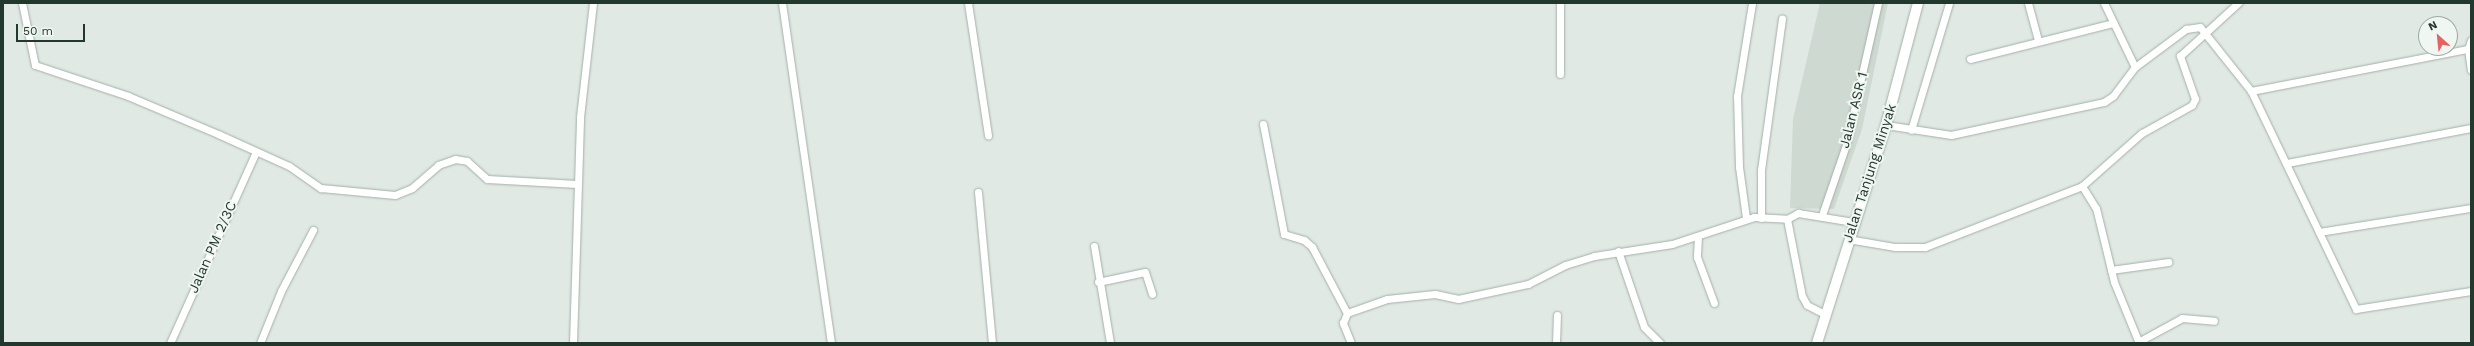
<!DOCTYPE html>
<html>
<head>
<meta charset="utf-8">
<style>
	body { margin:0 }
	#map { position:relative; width:2474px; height:346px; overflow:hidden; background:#e0e9e3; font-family:"Work Sans",sans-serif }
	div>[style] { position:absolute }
	.built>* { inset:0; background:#ced9d1 }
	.roads { filter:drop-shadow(0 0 1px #a3b0a9) drop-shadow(0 0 1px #a3b0a9) }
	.minor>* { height:7px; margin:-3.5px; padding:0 3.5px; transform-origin:3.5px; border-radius:3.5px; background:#fff }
	.secondary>* { height:10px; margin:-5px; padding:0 5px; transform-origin:5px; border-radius:5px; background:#fff }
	span { translate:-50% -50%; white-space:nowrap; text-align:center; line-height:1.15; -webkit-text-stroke:4px #f0f6f1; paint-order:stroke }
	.street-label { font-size:14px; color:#22382d }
	.frame { position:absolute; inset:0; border:4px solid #22382d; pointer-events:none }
	.north { position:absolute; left:2418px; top:16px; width:40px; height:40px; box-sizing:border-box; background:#f0f6f1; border:1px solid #9eaaa3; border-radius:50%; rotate:333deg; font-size:11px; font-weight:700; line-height:16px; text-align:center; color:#22382d }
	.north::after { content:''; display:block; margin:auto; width:14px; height:18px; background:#e46463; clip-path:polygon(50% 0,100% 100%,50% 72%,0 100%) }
	.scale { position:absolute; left:16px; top:24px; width:69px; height:18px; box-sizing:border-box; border:2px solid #22382d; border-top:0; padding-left:5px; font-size:12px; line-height:14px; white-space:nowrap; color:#22382d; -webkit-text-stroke:3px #f0f6f1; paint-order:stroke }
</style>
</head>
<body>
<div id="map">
	<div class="built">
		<div style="clip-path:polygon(1820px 3px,1888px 3px,1862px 129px,1834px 209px,1790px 208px,1793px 119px)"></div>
	</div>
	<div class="roads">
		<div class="minor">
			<div style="left:22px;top:3px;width:63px;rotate:78.2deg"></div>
			<div style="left:35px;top:65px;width:98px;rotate:18.4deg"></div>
			<div style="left:128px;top:96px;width:98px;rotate:22.9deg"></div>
			<div style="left:218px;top:134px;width:78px;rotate:24.3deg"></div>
			<div style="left:289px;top:166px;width:39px;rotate:35deg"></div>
			<div style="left:321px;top:188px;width:74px;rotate:5.4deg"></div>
			<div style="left:395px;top:195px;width:18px;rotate:-22deg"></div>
			<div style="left:412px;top:188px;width:35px;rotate:-41deg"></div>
			<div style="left:438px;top:165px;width:18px;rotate:-19deg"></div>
			<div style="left:455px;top:159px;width:12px;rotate:9deg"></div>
			<div style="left:467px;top:161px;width:27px;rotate:42deg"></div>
			<div style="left:487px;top:179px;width:90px;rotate:3.2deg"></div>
			<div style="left:782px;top:3px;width:344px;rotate:81.8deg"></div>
			<div style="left:968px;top:3px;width:134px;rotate:81.4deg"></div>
			<div style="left:1560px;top:3px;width:71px;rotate:90deg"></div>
			<div style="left:2028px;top:3px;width:39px;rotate:75deg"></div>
			<div style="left:2104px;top:3px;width:71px;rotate:64.2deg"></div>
			<div style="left:2471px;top:40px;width:9px;rotate:108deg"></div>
			<div style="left:2468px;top:49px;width:21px;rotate:82deg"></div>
			<div style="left:1970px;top:59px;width:147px;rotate:-14.1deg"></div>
			<div style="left:2251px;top:91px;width:221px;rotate:-11deg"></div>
			<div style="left:1263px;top:124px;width:112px;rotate:79.2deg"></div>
			<div style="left:1284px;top:234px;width:21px;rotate:17deg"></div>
			<div style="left:1304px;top:240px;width:11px;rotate:41deg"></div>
			<div style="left:1312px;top:247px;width:75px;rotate:62.1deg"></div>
			<div style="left:1886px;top:125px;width:66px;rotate:8.7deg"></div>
			<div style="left:1951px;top:135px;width:157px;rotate:-12.2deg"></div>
			<div style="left:2104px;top:102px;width:11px;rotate:-34deg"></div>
			<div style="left:2113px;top:96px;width:36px;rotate:-53deg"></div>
			<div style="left:2135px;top:67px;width:64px;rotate:-36.7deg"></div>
			<div style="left:2186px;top:29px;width:14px;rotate:-8deg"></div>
			<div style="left:2200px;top:27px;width:82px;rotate:51.4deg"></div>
			<div style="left:2251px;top:91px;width:242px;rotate:64.3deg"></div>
			<div style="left:2356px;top:309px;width:116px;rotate:-8.9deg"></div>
			<div style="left:1911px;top:130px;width:133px;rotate:-73.3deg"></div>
			<div style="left:2287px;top:163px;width:187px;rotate:-10.8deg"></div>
			<div style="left:2082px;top:186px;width:26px;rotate:58deg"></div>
			<div style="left:2096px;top:208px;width:76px;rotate:76.3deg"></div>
			<div style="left:2114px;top:282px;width:66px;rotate:67.7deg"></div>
			<div style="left:978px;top:192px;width:152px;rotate:84.7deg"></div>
			<div style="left:1822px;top:215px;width:74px;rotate:-71.1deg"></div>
			<div style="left:1846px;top:145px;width:146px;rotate:-77.3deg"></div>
			<div style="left:1746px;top:218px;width:51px;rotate:-97.8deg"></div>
			<div style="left:1739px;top:167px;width:71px;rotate:-91.6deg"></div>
			<div style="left:1737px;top:96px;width:94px;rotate:-80.8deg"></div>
			<div style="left:1761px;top:218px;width:48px;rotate:-90deg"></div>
			<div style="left:1761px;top:170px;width:153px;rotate:-82.1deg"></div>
			<div style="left:1787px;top:219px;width:78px;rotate:79deg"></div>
			<div style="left:1802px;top:296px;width:10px;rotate:61deg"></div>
			<div style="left:1807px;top:305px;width:20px;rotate:27deg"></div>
			<div style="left:2319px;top:232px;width:154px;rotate:-9deg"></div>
			<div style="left:1698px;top:236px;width:21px;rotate:93deg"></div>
			<div style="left:1697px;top:257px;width:49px;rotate:69.7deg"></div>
			<div style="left:1848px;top:239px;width:48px;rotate:9.7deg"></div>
			<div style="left:1895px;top:247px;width:30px"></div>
			<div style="left:1925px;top:247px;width:168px;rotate:-21.2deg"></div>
			<div style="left:2082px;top:186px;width:80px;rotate:-41.5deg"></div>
			<div style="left:2142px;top:133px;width:57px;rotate:-29.2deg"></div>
			<div style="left:2192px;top:105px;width:7px;rotate:-63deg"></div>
			<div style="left:2195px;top:99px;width:46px;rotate:-109.2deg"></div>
			<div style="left:2180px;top:56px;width:79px;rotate:-42.4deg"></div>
			<div style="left:1094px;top:246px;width:98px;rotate:80.6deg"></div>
			<div style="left:1618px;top:251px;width:80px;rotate:71.1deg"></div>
			<div style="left:1644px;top:327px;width:23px;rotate:45deg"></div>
			<div style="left:2111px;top:270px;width:58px;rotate:-8deg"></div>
			<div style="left:1098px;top:282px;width:48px;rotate:-12deg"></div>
			<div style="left:1145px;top:272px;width:23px;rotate:72deg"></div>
			<div style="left:2138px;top:342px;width:50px;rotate:-28.6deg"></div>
			<div style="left:2182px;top:318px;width:32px;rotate:5deg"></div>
			<div style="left:170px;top:343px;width:209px;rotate:-65.8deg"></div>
			<div style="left:260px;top:343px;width:56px;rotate:-68deg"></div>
			<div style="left:281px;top:291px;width:69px;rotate:-62.3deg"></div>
			<div style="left:573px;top:343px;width:226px;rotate:-88.2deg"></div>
			<div style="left:580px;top:117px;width:115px;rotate:-83.5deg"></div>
			<div style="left:1351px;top:343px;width:22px;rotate:-112deg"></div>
			<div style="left:1343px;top:323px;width:11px;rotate:-68deg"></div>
			<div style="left:1347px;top:313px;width:42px;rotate:-19.3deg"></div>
			<div style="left:1387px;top:299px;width:48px;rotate:-5.9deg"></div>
			<div style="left:1435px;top:294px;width:24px;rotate:12deg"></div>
			<div style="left:1458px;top:299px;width:72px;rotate:-12.1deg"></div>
			<div style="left:1528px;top:284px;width:42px;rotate:-27.2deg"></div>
			<div style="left:1565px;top:265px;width:30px;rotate:-17deg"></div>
			<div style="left:1594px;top:256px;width:79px;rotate:-8.7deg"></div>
			<div style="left:1672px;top:244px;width:86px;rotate:-18.2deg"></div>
			<div style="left:1754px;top:217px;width:33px;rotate:3deg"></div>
			<div style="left:1787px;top:219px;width:13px;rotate:-29deg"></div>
			<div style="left:1798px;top:213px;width:56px;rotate:9.3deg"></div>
			<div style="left:1556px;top:343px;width:28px;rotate:-88deg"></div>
		</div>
		<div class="secondary">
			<div style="left:1817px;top:343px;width:229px;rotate:-72.4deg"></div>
			<div style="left:1886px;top:125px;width:126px;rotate:-75.3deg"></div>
		</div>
	</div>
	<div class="street-label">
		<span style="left:1853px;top:110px;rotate:-76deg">Jalan ASR 1</span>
		<span style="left:1869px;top:173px;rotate:-72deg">Jalan Tanjung Minyak</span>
		<span style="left:212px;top:247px;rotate:-66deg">Jalan PM 2/3C</span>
	</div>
	<div class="frame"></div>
	<div class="north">N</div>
	<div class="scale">50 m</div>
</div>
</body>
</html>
